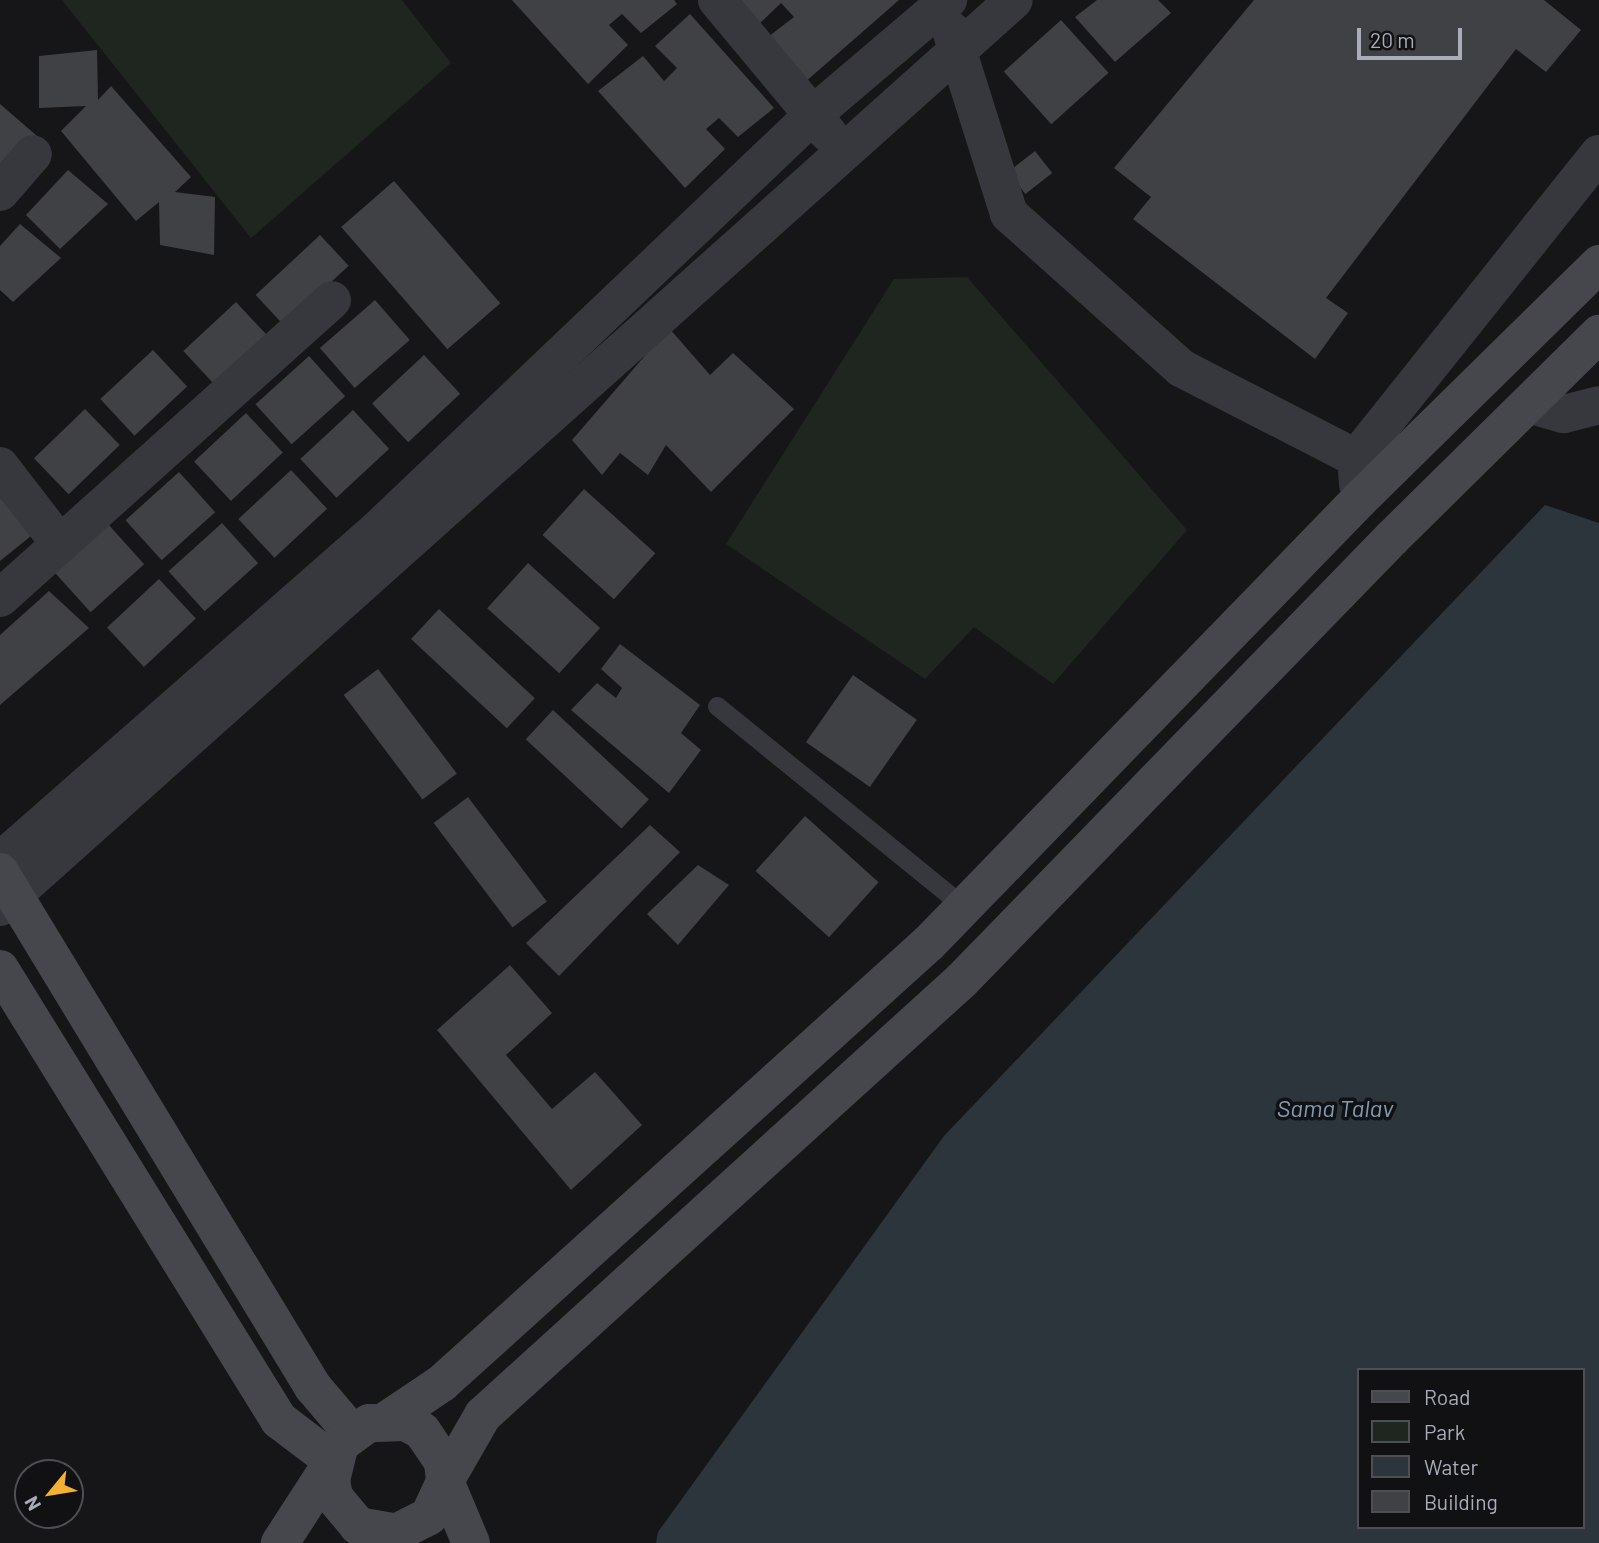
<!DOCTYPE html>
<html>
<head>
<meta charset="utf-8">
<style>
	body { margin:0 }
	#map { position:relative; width:1599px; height:1543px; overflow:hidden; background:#161618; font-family:Barlow,sans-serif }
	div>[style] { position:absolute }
	.green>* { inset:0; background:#1e261f }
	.water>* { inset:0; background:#2c353c }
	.building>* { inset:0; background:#404145; transform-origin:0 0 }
	.service>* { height:19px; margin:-9.5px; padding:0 9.5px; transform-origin:9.5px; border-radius:9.5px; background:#37383d }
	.minor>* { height:38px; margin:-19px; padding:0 19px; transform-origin:19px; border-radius:19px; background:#37383d }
	.secondary>* { height:38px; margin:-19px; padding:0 19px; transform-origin:19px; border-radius:19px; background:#45474d }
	span { translate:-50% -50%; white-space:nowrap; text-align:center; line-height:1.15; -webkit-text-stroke:7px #111113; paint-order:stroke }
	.water-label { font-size:24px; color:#7f9bb3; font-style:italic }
	.legend { position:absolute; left:1357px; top:1368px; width:228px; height:161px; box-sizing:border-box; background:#111113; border:2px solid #4d4f55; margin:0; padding:9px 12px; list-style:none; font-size:21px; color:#a8adb8 }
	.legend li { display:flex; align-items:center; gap:14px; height:35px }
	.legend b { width:35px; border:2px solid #4d4f55 }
	.north { position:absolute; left:14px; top:1459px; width:70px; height:70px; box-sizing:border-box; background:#111113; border:2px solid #4d4f55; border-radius:50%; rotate:240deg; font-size:19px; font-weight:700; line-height:28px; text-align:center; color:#a8adb8 }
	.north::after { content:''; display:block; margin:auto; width:24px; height:32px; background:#f2b134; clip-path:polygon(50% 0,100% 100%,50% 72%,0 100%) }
	.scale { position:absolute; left:1357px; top:28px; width:105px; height:32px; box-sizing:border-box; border:4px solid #a8adb8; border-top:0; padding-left:9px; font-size:21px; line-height:24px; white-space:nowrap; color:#a8adb8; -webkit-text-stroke:5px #111113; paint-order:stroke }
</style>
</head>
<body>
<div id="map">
	<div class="green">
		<div style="clip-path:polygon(62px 0,402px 0,451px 63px,251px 238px)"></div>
		<div style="clip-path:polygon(967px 277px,1187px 530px,1053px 684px,974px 627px,925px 679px,726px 544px,894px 279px)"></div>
	</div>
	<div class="water">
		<div style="clip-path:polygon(evenodd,1545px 505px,1599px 523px,1599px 1543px,656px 1543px,658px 1532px,944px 1136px,1545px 505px,1359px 1370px,1583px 1370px,1583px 1527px,1359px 1527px,1359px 1370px)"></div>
	</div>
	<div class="building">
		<div style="clip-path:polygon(512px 0,674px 0,677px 4px,641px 33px,622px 14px,609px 25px,628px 45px,588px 84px)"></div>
		<div style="clip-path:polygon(736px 0,899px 0,804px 83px,768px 37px,794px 17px,781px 3px,758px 25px)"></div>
		<div style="clip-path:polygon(1097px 0,1158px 0,1171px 13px,1115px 62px,1075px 17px)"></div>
		<div style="clip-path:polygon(1254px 0,1544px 0,1581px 30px,1546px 72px,1516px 49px,1326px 298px,1348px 313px,1315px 359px,1133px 219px,1151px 197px,1114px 168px)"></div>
		<div style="clip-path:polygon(690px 14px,774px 108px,738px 137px,719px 118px,706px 129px,725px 149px,685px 188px,598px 91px,643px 56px,664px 81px,677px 68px,655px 46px)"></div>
		<div style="left:1061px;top:20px;width:71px;height:77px;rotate:48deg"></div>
		<div style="clip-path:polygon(97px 50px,98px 100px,111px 86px,191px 177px,175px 192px,215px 197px,214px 255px,160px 245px,159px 202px,136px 221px,61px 131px,86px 106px,39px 108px,39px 56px)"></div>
		<div style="clip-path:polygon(0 104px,37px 136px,0 170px)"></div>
		<div style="left:1035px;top:151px;width:28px;height:34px;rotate:52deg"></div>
		<div style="clip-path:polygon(68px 170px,108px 204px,60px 249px,26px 215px)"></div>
		<div style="left:394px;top:181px;width:162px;height:70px;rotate:49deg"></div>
		<div style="clip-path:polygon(20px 224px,61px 258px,13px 302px,0 290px,0 246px)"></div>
		<div style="left:320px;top:235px;width:42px;height:88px;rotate:47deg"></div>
		<div style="left:375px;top:300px;width:53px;height:73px;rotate:49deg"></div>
		<div style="left:236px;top:302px;width:50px;height:72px;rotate:47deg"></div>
		<div style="clip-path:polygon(669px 328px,710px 375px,733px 353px,794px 409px,711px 492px,666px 445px,648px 475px,620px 453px,602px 475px,572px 440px)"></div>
		<div style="left:153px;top:350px;width:50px;height:72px;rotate:47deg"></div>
		<div style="left:424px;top:355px;width:53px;height:71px;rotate:47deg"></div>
		<div style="left:309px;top:356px;width:54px;height:72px;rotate:48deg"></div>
		<div style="left:85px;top:409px;width:50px;height:71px;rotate:46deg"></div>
		<div style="left:353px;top:410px;width:53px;height:72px;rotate:47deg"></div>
		<div style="left:246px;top:413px;width:54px;height:71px;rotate:47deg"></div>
		<div style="left:291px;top:470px;width:53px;height:72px;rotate:47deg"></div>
		<div style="left:179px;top:472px;width:54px;height:72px;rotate:48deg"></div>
		<div style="left:584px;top:489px;width:96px;height:62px;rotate:42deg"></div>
		<div style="clip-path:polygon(0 497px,31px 536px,0 561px)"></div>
		<div style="left:222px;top:523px;width:54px;height:72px;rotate:48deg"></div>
		<div style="left:108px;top:524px;width:54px;height:72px;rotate:48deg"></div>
		<div style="left:528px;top:563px;width:97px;height:61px;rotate:42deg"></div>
		<div style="left:159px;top:579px;width:54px;height:71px;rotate:47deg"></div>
		<div style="clip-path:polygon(49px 591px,89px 628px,0 705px,0 635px)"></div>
		<div style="left:439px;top:609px;width:131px;height:41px;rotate:43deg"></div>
		<div style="clip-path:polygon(620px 644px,700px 705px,681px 733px,701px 750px,669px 793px,571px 710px,597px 683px,616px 698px,622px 688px,601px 669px)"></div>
		<div style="left:378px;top:669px;width:131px;height:43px;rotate:53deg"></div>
		<div style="left:853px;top:675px;width:78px;height:82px;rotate:35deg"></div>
		<div style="left:553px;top:710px;width:131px;height:40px;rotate:43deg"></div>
		<div style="left:468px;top:797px;width:131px;height:43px;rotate:53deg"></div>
		<div style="left:805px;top:816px;width:99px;height:74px;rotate:42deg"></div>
		<div style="clip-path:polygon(650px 825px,680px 852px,559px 976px,526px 943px)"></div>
		<div style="clip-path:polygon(698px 865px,729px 885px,678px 945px,647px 914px)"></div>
		<div style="clip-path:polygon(510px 965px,552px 1013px,506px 1055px,552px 1109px,595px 1072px,642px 1125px,571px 1190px,437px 1030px)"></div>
	</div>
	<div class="service">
		<div style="left:717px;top:706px;width:318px;rotate:39.1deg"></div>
	</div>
	<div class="minor">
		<div style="left:717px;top:0;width:173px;rotate:50.2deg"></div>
		<div style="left:951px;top:30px;width:193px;rotate:72.5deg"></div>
		<div style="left:1009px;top:214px;width:231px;rotate:41.8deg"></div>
		<div style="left:1181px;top:368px;width:197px;rotate:27.2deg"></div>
		<div style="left:0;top:192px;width:50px;rotate:-49deg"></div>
		<div style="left:1528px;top:404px;width:37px;rotate:16deg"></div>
		<div style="left:1564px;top:414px;width:36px;rotate:-14deg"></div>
		<div style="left:0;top:466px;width:98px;rotate:52.4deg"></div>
		<div style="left:1358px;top:484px;width:26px;rotate:-94deg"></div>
		<div style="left:1356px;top:458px;width:389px;rotate:-51.4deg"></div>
		<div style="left:0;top:598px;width:446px;rotate:-41.9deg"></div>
		<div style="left:0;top:861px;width:502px;rotate:-41.28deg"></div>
		<div style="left:377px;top:530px;width:605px;rotate:-43.59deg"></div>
		<div style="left:815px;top:113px;width:175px;rotate:-40.4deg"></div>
		<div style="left:0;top:907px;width:1360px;rotate:-41.81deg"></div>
	</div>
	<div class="secondary">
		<div style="left:0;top:872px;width:603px;rotate:58.71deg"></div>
		<div style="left:313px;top:1387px;width:60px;rotate:49.7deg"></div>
		<div style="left:0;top:969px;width:530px;rotate:58.26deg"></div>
		<div style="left:279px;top:1420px;width:68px;rotate:37.2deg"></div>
		<div style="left:333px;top:1461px;width:98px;rotate:122.9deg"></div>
		<div style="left:387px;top:1420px;width:66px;rotate:-33.9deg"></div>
		<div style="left:442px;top:1383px;width:656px;rotate:-42.1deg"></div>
		<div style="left:929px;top:943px;width:617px;rotate:-45.85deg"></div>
		<div style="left:1359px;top:500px;width:337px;rotate:-44.5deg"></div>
		<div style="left:471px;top:1543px;width:67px;rotate:-112.8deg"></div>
		<div style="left:445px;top:1481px;width:19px;rotate:-96deg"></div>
		<div style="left:443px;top:1462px;width:37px;rotate:-124deg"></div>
		<div style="left:422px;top:1431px;width:18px;rotate:-151deg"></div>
		<div style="left:406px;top:1422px;width:37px;rotate:178deg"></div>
		<div style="left:369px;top:1423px;width:36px;rotate:144deg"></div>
		<div style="left:340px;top:1444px;width:36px;rotate:104deg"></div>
		<div style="left:331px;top:1479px;width:18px;rotate:81deg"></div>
		<div style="left:334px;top:1497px;width:38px;rotate:50deg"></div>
		<div style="left:358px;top:1526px;width:39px;rotate:10deg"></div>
		<div style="left:396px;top:1533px;width:37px;rotate:-27deg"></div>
		<div style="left:429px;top:1516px;width:38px;rotate:-65deg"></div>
		<div style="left:445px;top:1481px;width:76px;rotate:-60.1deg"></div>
		<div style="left:483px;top:1415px;width:647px;rotate:-42.24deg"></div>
		<div style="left:962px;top:980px;width:617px;rotate:-45.79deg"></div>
		<div style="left:1392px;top:538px;width:291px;rotate:-44.6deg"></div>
	</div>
	<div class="water-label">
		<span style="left:1335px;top:1108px">Sama Talav</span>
	</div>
	<ul class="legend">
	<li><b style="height:9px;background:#45474d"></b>Road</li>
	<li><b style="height:19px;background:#1e261f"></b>Park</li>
	<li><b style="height:19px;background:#2c353c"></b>Water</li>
	<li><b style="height:19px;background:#404145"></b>Building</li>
	</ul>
	<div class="north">N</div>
	<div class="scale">20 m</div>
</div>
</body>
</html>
